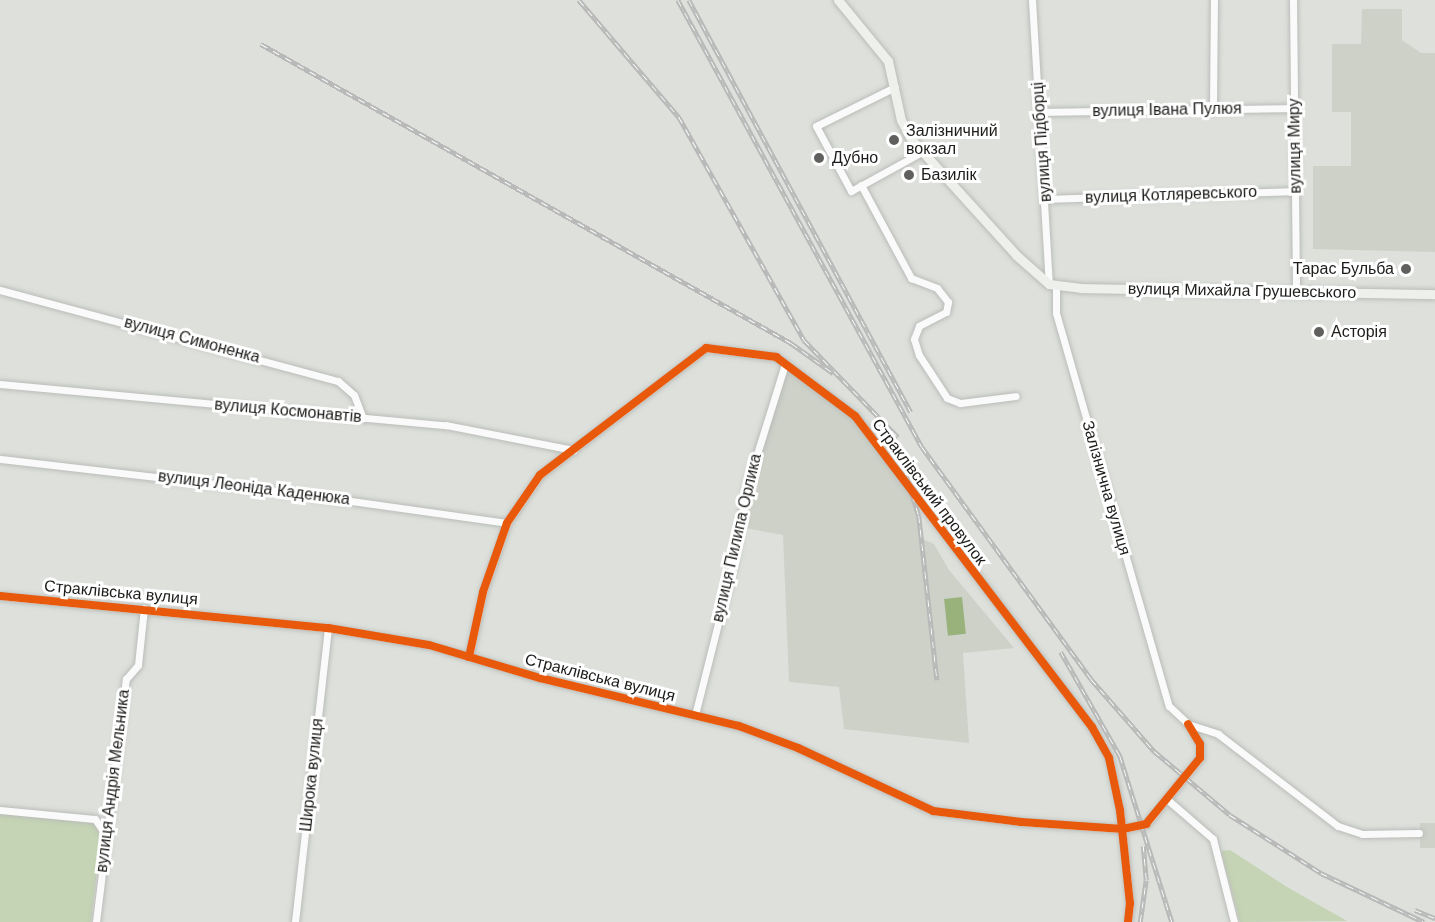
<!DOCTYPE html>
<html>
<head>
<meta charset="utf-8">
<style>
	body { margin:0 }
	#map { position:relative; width:1435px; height:922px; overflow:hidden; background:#dde0db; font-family:Arial,sans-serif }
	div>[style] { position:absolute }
	.built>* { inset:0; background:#cdd1c8; transform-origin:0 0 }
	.green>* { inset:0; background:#c4d4b4 }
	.water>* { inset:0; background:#99b27b; transform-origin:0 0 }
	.roads { filter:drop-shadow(0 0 2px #babcb9) drop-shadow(0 0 2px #babcb9) }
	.minor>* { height:7px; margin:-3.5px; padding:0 3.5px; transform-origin:3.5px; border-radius:3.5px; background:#fafafa }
	.secondary>* { height:9px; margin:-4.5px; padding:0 4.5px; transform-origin:4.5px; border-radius:4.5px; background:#eef1eb }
	.rail>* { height:4.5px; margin-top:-2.25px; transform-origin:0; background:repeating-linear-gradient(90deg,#fff 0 7px,#b8b9b8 0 14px); box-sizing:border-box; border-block:2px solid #b8b9b8 }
	.cycleway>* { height:8px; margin:-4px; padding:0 4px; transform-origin:4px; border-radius:4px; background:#e8590c }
	.dots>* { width:16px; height:16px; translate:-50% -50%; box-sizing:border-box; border:3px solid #fff; border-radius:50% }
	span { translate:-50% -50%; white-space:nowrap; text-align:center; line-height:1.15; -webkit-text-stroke:6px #fff; paint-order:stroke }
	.street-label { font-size:16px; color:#1c1d1a }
	.poi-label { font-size:16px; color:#1c1d1a }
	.left { translate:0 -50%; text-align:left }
	.right { translate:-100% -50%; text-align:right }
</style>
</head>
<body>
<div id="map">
	<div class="built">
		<div style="clip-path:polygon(1362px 9px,1402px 9px,1402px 40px,1421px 53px,1435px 53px,1435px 252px,1313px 249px,1313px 166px,1351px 166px,1351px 112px,1332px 112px,1332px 44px,1361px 44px)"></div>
		<div style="clip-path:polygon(785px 364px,855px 416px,915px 493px,920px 538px,934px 544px,949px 570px,1014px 648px,963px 653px,969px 743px,844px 729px,839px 687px,789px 682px,783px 535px,739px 527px,747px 486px)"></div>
		<div style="left:1420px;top:823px;width:15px;height:25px"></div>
	</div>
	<div class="green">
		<div style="clip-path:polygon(0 813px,97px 824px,101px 836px,91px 922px,0 922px)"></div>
		<div style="clip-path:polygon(1230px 850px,1287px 887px,1347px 921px,1240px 922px,1221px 851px)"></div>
	</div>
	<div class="water">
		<div style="left:962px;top:597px;width:37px;height:18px;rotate:84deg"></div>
	</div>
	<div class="roads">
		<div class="minor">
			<div style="left:1032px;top:0;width:285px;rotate:86.6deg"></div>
			<div style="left:1293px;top:0;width:293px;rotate:89.4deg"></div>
			<div style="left:895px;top:87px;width:88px;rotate:153.7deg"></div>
			<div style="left:816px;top:126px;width:74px;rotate:61.7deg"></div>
			<div style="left:851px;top:191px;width:81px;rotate:-28.8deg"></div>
			<div style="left:1213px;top:110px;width:110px;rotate:-89.5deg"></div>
			<div style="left:1040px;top:112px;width:254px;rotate:-0.9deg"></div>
			<div style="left:861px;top:185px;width:106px;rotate:61.7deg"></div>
			<div style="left:911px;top:278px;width:28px;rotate:21deg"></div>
			<div style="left:937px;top:288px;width:18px;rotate:52deg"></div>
			<div style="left:948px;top:302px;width:10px;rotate:101deg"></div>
			<div style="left:946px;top:312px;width:30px;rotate:153deg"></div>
			<div style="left:919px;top:326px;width:14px;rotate:111deg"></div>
			<div style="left:914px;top:339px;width:17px;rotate:73deg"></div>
			<div style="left:919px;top:355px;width:51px;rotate:56.9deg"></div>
			<div style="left:947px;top:398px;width:14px;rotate:21deg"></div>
			<div style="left:960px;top:403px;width:56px;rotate:-7.1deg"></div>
			<div style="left:1047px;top:199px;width:248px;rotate:-1.8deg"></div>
			<div style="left:1056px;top:287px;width:26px;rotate:90deg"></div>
			<div style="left:1056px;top:313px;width:409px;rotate:74deg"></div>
			<div style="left:1169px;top:706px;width:26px;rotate:43deg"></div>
			<div style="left:1188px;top:724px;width:32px;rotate:18deg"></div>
			<div style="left:1218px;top:734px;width:151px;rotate:37.5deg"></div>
			<div style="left:1338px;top:826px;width:25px;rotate:18deg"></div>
			<div style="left:1362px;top:834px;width:57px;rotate:-1deg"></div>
			<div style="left:0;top:290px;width:350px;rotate:15.1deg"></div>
			<div style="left:338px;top:381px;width:21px;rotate:41deg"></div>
			<div style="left:354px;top:395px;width:25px;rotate:69deg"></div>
			<div style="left:0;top:384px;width:448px;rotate:5.3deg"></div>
			<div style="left:446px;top:425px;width:130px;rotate:11.1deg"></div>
			<div style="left:0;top:459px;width:289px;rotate:6.6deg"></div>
			<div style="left:287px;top:492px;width:222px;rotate:8deg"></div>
			<div style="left:0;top:596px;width:330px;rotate:5.6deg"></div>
			<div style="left:328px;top:628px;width:102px;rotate:9.6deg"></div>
			<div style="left:429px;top:645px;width:116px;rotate:16.6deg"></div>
			<div style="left:540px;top:678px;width:205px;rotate:13.6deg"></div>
			<div style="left:739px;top:726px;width:63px;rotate:20.4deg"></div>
			<div style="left:798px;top:748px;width:149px;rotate:25deg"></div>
			<div style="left:933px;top:811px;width:89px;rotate:7.1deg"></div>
			<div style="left:1021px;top:822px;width:102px;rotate:3.9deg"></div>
			<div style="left:1123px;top:829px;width:24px;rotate:-12deg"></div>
			<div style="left:1146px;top:824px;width:85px;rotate:-50.7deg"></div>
			<div style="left:1200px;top:758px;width:14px;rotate:-90deg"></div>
			<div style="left:1200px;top:744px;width:23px;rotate:-121deg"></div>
			<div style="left:469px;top:657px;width:66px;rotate:-77.8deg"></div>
			<div style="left:483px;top:592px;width:73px;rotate:-70.8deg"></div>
			<div style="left:507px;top:523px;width:58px;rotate:-55.5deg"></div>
			<div style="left:540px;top:475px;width:209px;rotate:-37.4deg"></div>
			<div style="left:706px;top:348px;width:71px;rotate:7.3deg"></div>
			<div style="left:776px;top:357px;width:99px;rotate:36.8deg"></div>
			<div style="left:855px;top:416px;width:391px;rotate:52.7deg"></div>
			<div style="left:1092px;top:727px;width:35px;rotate:61deg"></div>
			<div style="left:1109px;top:758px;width:53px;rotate:78.1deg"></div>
			<div style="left:1120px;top:810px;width:94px;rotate:83.9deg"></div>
			<div style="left:1130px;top:903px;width:19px;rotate:96deg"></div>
			<div style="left:695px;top:715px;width:152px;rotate:-75.9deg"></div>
			<div style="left:732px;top:568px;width:83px;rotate:-79.6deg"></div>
			<div style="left:747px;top:486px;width:128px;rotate:-72.7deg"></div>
			<div style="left:1169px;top:801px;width:58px;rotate:40.8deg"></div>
			<div style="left:1213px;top:839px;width:86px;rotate:75.8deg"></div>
			<div style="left:0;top:810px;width:95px;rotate:5.4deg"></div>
			<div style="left:95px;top:819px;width:18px;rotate:56deg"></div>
			<div style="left:96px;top:922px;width:245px;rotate:-83deg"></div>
			<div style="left:126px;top:679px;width:18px;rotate:-49deg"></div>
			<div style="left:138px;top:665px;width:57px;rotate:-84deg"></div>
			<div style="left:295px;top:922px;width:296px;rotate:-83.6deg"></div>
		</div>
		<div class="secondary">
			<div style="left:838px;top:0;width:79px;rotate:50.7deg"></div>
			<div style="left:888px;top:61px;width:60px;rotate:77.6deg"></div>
			<div style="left:901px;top:120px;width:21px;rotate:62deg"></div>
			<div style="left:911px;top:139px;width:156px;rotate:47.8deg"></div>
			<div style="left:1016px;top:255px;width:44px;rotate:41.3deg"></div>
			<div style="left:1049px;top:284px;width:32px;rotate:7deg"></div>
			<div style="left:1081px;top:288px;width:354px;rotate:1deg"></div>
		</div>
	</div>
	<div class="rail">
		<div style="left:579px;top:0;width:154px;rotate:49.5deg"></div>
		<div style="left:679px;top:117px;width:256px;rotate:60.7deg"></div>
		<div style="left:804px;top:340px;width:135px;rotate:45.9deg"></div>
		<div style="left:678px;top:0;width:509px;rotate:61.37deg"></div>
		<div style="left:922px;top:447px;width:287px;rotate:53.9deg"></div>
		<div style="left:1091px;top:679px;width:96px;rotate:48.8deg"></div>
		<div style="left:1154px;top:751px;width:99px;rotate:40.1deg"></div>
		<div style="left:1230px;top:815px;width:108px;rotate:32.5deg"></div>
		<div style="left:1321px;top:873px;width:114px;rotate:25.4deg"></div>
		<div style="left:689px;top:0;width:468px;rotate:61.7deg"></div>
		<div style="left:261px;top:44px;width:609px;rotate:29.43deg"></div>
		<div style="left:791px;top:343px;width:52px;rotate:35.5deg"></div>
		<div style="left:882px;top:428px;width:46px;rotate:61.2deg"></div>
		<div style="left:904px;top:468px;width:50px;rotate:72.6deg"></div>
		<div style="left:919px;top:516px;width:165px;rotate:83.7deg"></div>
		<div style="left:1061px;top:652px;width:120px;rotate:60.4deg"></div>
		<div style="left:1120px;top:756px;width:174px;rotate:72.6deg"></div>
		<div style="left:1415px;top:910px;width:22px;rotate:22deg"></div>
		<div style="left:1140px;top:922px;width:42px;rotate:-81.9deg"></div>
		<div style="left:1146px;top:880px;width:34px;rotate:-95deg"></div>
	</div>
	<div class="cycleway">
		<div style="left:0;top:596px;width:330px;rotate:5.6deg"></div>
		<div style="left:328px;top:628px;width:102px;rotate:9.6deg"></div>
		<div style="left:429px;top:645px;width:116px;rotate:16.6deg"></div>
		<div style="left:540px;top:678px;width:205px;rotate:13.6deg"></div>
		<div style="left:739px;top:726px;width:63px;rotate:20.4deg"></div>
		<div style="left:798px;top:748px;width:149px;rotate:25deg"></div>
		<div style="left:933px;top:811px;width:89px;rotate:7.1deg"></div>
		<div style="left:1021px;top:822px;width:102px;rotate:3.9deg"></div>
		<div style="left:1123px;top:829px;width:24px;rotate:-12deg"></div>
		<div style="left:1146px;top:824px;width:85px;rotate:-50.7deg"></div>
		<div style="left:1200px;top:758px;width:14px;rotate:-90deg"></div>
		<div style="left:1200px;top:744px;width:23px;rotate:-121deg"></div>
		<div style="left:469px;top:657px;width:66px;rotate:-77.8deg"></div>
		<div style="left:483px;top:592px;width:73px;rotate:-70.8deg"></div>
		<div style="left:507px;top:523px;width:58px;rotate:-55.5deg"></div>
		<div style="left:540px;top:475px;width:209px;rotate:-37.4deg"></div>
		<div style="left:706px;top:348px;width:71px;rotate:7.3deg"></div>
		<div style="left:776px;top:357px;width:99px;rotate:36.8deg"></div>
		<div style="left:855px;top:416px;width:391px;rotate:52.7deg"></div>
		<div style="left:1092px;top:727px;width:35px;rotate:61deg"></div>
		<div style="left:1109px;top:758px;width:53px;rotate:78.1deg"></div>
		<div style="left:1120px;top:810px;width:94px;rotate:83.9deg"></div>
		<div style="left:1130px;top:903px;width:19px;rotate:96deg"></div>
	</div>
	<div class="dots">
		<div style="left:894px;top:140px;background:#60615e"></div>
		<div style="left:819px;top:158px;background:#60615e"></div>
		<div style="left:909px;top:175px;background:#60615e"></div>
		<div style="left:1406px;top:269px;background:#60615e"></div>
		<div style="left:1319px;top:332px;background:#60615e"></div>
	</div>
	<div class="street-label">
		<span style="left:1167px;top:110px;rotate:-1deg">вулиця Івана Пулюя</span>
		<span style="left:1042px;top:142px;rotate:-94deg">вулиця Підборці</span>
		<span style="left:1295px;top:146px;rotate:-91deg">вулиця Миру</span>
		<span style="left:1171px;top:195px;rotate:-2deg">вулиця Котляревського</span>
		<span style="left:1242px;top:291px;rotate:1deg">вулиця Михайла Грушевського</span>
		<span style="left:192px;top:340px;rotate:15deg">вулиця Симоненка</span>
		<span style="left:288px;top:411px;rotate:5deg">вулиця Космонавтів</span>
		<span style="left:254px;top:488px;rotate:7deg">вулиця Леоніда Каденюка</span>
		<span style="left:1106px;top:488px;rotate:74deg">Залізнична вулиця</span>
		<span style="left:929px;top:492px;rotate:53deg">Страклівський провулок</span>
		<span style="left:737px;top:538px;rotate:-77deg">вулиця Пилипа Орлика</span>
		<span style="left:121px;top:593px;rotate:5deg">Страклівська вулиця</span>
		<span style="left:600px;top:678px;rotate:14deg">Страклівська вулиця</span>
		<span style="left:312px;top:775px;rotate:-84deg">Широка вулиця</span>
		<span style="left:113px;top:781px;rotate:-83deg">вулиця Андрія Мельника</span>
	</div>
	<div class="poi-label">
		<span class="left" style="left:906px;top:140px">Залізничний<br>вокзал</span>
		<span class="left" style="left:832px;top:158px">Дубно</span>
		<span class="left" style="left:921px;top:175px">Базилік</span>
		<span class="right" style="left:1394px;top:269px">Тарас Бульба</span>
		<span class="left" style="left:1331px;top:332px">Асторія</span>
	</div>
</div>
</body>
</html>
